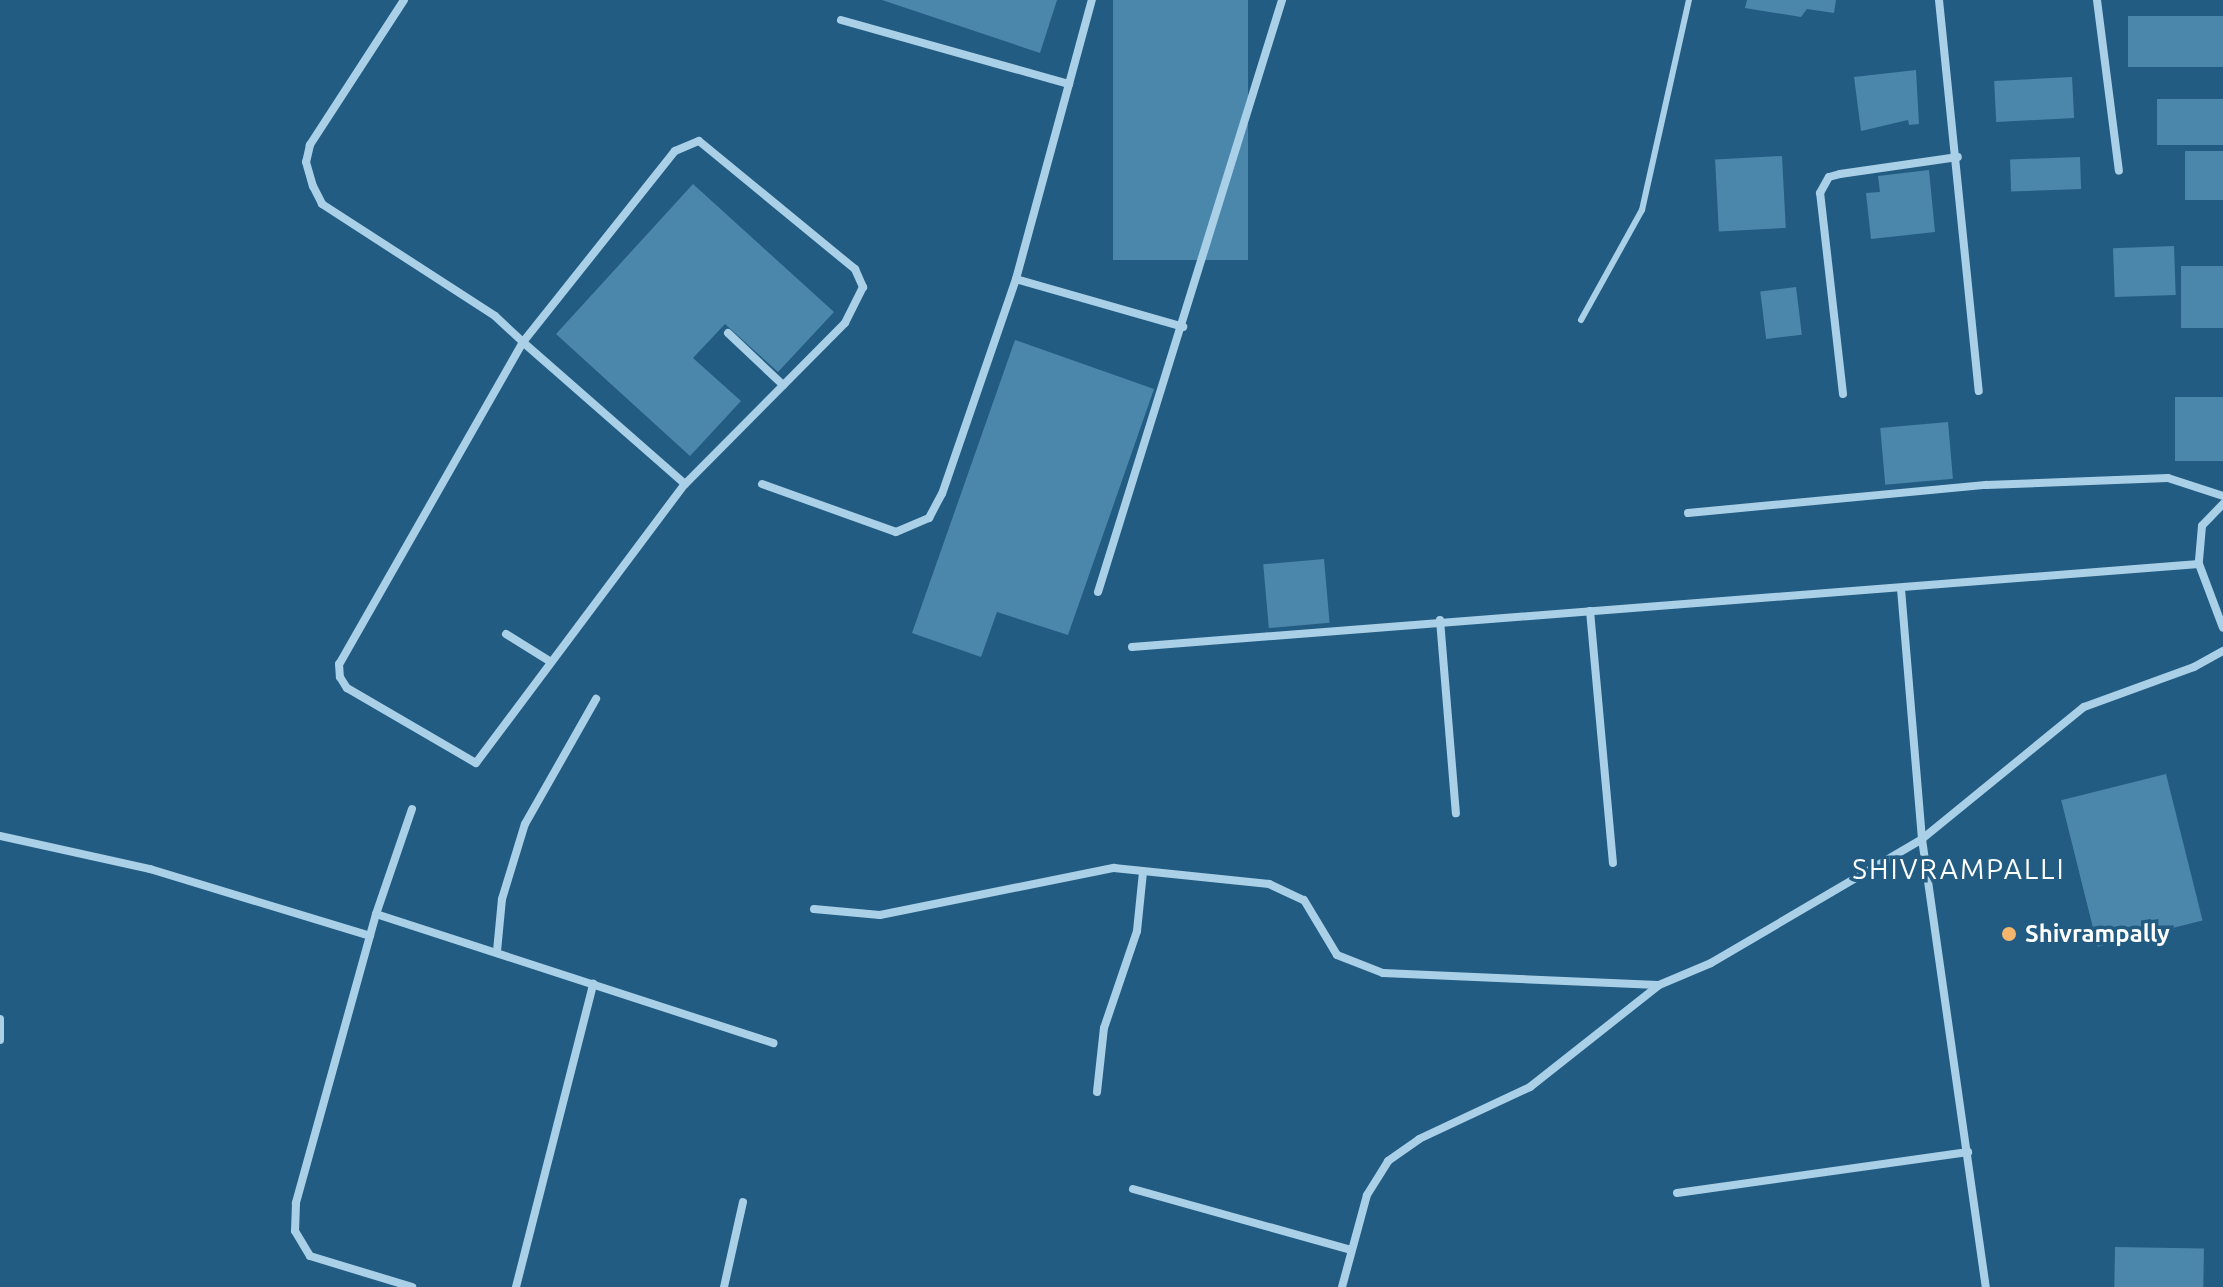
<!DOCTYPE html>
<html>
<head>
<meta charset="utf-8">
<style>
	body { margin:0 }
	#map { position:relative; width:2223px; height:1287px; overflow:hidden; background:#235c82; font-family:Ubuntu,sans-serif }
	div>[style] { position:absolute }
	.building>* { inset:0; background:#4b86ab; transform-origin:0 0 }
	.lane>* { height:6px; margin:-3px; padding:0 3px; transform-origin:3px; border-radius:3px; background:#aad0e8 }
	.street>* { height:8px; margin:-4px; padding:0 4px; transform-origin:4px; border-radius:4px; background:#aad0e8 }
	.dots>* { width:22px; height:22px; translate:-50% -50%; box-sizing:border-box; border:4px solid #235c82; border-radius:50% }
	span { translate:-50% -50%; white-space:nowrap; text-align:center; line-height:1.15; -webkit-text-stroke:7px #235c82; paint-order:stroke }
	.poi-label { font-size:24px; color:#fff; font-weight:700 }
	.left { translate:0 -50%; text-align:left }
	.quarter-label { font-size:28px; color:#fff; letter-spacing:2px }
</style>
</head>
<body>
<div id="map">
	<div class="building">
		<div style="clip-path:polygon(882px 0,1057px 0,1040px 53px)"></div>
		<div style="left:1113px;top:0;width:135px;height:260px"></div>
		<div style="clip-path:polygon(1747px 0,1836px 0,1834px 13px,1807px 9px,1801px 17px,1745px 8px)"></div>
		<div style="left:2223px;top:16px;width:51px;height:95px;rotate:90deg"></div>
		<div style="clip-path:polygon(1916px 70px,1919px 124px,1909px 125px,1908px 120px,1861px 131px,1854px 77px)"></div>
		<div style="left:2072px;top:77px;width:41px;height:78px;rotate:87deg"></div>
		<div style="left:2223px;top:99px;width:46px;height:66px;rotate:90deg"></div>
		<div style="left:2223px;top:151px;width:49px;height:38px;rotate:90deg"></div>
		<div style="left:1782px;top:156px;width:72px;height:67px;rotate:87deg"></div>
		<div style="left:2080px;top:157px;width:32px;height:70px;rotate:88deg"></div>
		<div style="clip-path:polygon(1929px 170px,1935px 232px,1871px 239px,1866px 193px,1880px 192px,1878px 176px)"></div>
		<div style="clip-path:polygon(693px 184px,834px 312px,778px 372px,725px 324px,693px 358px,741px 401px,690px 456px,556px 334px)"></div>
		<div style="left:2174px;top:246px;width:49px;height:61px;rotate:88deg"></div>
		<div style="left:2223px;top:266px;width:62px;height:42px;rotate:90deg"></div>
		<div style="left:1796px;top:287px;width:48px;height:36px;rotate:83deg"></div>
		<div style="clip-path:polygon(1015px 340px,1154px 389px,1068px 635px,997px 612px,981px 657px,912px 633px)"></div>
		<div style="left:2223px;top:397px;width:64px;height:48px;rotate:90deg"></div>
		<div style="left:1948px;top:422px;width:57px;height:68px;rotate:85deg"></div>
		<div style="left:1324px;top:559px;width:64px;height:61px;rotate:85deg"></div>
		<div style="left:2166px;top:774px;width:151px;height:108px;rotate:76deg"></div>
		<div style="left:2115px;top:1247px;width:89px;height:40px;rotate:1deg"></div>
	</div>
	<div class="lane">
		<div style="left:1581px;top:320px;width:126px;rotate:-61deg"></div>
		<div style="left:1642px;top:210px;width:215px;rotate:-77.4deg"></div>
	</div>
	<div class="street">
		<div style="left:404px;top:0;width:173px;rotate:123deg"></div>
		<div style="left:310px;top:145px;width:17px;rotate:103deg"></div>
		<div style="left:306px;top:162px;width:25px;rotate:74deg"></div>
		<div style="left:313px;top:186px;width:20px;rotate:63deg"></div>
		<div style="left:322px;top:204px;width:206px;rotate:32.9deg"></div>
		<div style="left:495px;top:316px;width:38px;rotate:43deg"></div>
		<div style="left:523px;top:342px;width:371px;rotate:119.7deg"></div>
		<div style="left:339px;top:664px;width:13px;rotate:86deg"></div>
		<div style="left:340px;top:677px;width:13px;rotate:58deg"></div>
		<div style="left:347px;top:688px;width:149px;rotate:30.2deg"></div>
		<div style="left:476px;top:763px;width:349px;rotate:-53.2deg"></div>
		<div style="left:685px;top:484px;width:215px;rotate:-138.8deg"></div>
		<div style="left:523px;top:342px;width:244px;rotate:-51.5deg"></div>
		<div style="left:675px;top:151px;width:26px;rotate:-23deg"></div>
		<div style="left:699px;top:141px;width:202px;rotate:39.4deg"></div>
		<div style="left:855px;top:269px;width:20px;rotate:66deg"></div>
		<div style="left:863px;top:287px;width:40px;rotate:116.6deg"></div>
		<div style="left:845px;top:323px;width:227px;rotate:134.8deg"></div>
		<div style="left:1939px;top:0;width:393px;rotate:84.2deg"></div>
		<div style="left:2097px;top:0;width:172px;rotate:82.7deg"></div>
		<div style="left:841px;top:20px;width:237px;rotate:15.7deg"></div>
		<div style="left:1016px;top:279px;width:174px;rotate:16deg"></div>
		<div style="left:728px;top:333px;width:76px;rotate:43.4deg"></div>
		<div style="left:1843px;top:394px;width:202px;rotate:-96.5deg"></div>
		<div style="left:1820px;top:193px;width:18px;rotate:-61deg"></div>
		<div style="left:1829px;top:177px;width:11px;rotate:-15deg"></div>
		<div style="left:1840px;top:174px;width:119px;rotate:-8.2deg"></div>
		<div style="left:762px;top:484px;width:142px;rotate:19.7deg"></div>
		<div style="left:896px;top:532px;width:36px;rotate:-23deg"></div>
		<div style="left:929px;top:518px;width:27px;rotate:-62deg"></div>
		<div style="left:942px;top:494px;width:227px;rotate:-71deg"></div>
		<div style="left:1016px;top:279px;width:289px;rotate:-74.8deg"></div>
		<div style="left:2223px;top:504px;width:30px;rotate:134deg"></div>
		<div style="left:2202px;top:526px;width:38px;rotate:95deg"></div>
		<div style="left:2199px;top:564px;width:68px;rotate:69.4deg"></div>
		<div style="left:1688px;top:513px;width:299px;rotate:-5.4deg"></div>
		<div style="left:1986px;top:485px;width:182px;rotate:-2.2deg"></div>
		<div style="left:2168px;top:478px;width:58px;rotate:18.1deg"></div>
		<div style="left:1901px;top:589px;width:251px;rotate:85.2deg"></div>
		<div style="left:1922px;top:839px;width:453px;rotate:81.9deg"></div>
		<div style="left:1098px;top:592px;width:620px;rotate:-72.73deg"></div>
		<div style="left:1590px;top:611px;width:253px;rotate:84.8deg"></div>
		<div style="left:1440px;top:620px;width:194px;rotate:85.3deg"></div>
		<div style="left:506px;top:634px;width:53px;rotate:31.9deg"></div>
		<div style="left:1132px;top:647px;width:1070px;rotate:-4.45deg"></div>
		<div style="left:412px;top:809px;width:111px;rotate:108.9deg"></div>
		<div style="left:376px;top:914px;width:300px;rotate:105.5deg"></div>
		<div style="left:296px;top:1203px;width:28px;rotate:92deg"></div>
		<div style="left:295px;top:1231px;width:29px;rotate:59deg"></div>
		<div style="left:310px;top:1256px;width:107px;rotate:16.9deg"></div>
		<div style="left:0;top:836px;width:154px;rotate:12.4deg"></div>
		<div style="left:150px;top:869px;width:230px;rotate:16.9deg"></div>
		<div style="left:814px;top:909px;width:66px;rotate:5.2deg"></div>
		<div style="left:880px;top:915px;width:239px;rotate:-11.4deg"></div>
		<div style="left:1114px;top:868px;width:156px;rotate:5.9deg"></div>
		<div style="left:1269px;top:884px;width:38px;rotate:25deg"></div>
		<div style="left:1304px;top:900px;width:64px;rotate:59deg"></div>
		<div style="left:1337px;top:955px;width:49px;rotate:21.4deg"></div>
		<div style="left:1383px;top:973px;width:275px;rotate:2.5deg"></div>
		<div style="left:376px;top:914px;width:418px;rotate:18deg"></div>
		<div style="left:497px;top:951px;width:52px;rotate:-84.5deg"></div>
		<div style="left:502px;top:899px;width:78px;rotate:-73deg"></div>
		<div style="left:525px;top:824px;width:144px;rotate:-60.4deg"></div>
		<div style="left:0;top:1019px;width:21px;rotate:90deg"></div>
		<div style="left:1097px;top:1092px;width:64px;rotate:-83.8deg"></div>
		<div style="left:1104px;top:1028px;width:102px;rotate:-71.2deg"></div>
		<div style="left:1137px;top:931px;width:59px;rotate:-84.2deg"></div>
		<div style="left:1133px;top:1189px;width:227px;rotate:15.6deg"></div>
		<div style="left:1677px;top:1193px;width:294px;rotate:-8deg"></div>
		<div style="left:516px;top:1287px;width:313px;rotate:-75.7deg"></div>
		<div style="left:724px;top:1287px;width:87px;rotate:-77.4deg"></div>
		<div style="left:1342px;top:1287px;width:95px;rotate:-74.8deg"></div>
		<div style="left:1367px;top:1195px;width:40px;rotate:-58deg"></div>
		<div style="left:1388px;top:1161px;width:38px;rotate:-35deg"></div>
		<div style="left:1419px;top:1139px;width:123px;rotate:-25.1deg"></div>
		<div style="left:1530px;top:1087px;width:164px;rotate:-38.3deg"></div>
		<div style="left:1659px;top:985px;width:56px;rotate:-22.9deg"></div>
		<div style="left:1711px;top:963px;width:245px;rotate:-30.4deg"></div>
		<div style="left:1922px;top:839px;width:209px;rotate:-39.2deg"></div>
		<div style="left:2084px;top:707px;width:117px;rotate:-20deg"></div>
		<div style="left:2194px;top:667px;width:33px;rotate:-29deg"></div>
	</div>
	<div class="dots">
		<div style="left:2009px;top:934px;background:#f3b66c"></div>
	</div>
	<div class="poi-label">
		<span class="left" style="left:2025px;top:934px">Shivrampally</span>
	</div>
	<div class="quarter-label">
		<span style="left:1959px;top:869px">SHIVRAMPALLI</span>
	</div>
</div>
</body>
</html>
